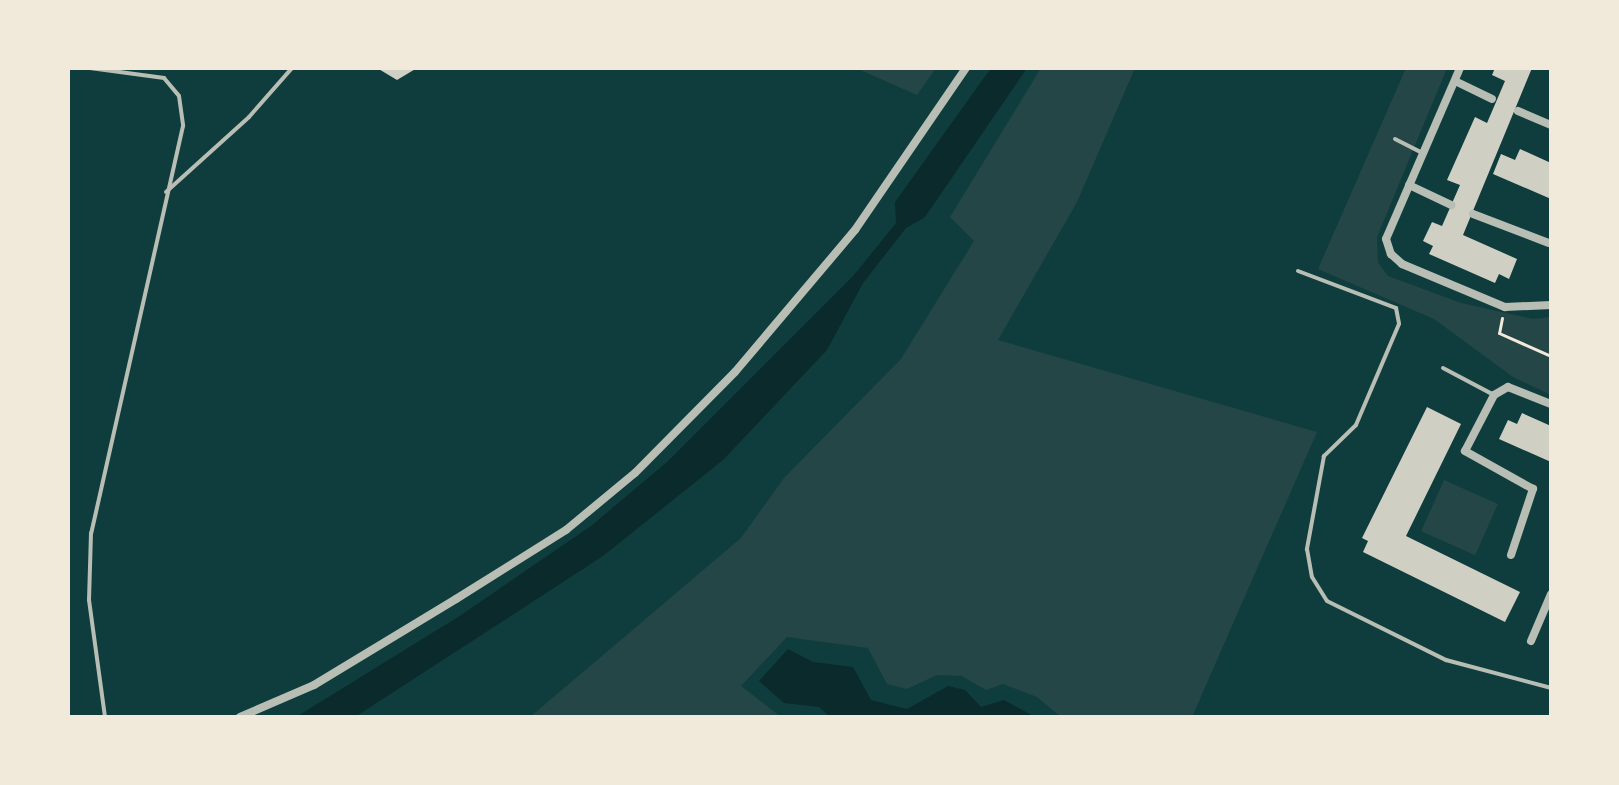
<!DOCTYPE html>
<html>
<head>
<meta charset="utf-8">
<style>
	body { margin:0 }
	#map { position:relative; width:1619px; height:785px; overflow:hidden; background:#0f3d3e; font-family:Overpass,sans-serif }
	div>[style] { position:absolute }
	.green>* { inset:0; background:#244646; transform-origin:0 0 }
	.water>* { inset:0; background:#0a2a2b }
	.building>* { inset:0; background:#cfcfc3 }
	.path>* { height:3px; margin:-1.5px; padding:0 1.5px; transform-origin:1.5px; border-radius:1.5px; background:#f1e9da }
	.service>* { height:4px; margin:-2px; padding:0 2px; transform-origin:2px; border-radius:2px; background:#b8beb3 }
	.minor>* { height:8px; margin:-4px; padding:0 4px; transform-origin:4px; border-radius:4px; background:#b8beb3 }
	span { translate:-50% -50%; white-space:nowrap; text-align:center; line-height:1.15; -webkit-text-stroke:7px #f1e9da; paint-order:stroke }
	.frame { position:absolute; inset:0; border:70px solid #f1e9da; pointer-events:none }
</style>
</head>
<body>
<div id="map">
	<div class="green">
		<div style="clip-path:polygon(856px 68px,936px 68px,917px 95px)"></div>
		<div style="clip-path:polygon(1041px 68px,1135px 68px,1077px 202px,998px 340px,1317px 432px,1192px 717px,1061px 717px,1037px 697px,1003px 684px,986px 690px,962px 676px,937px 675px,907px 689px,887px 684px,868px 648px,787px 637px,741px 686px,781px 717px,530px 717px,741px 538px,784px 478px,901px 359px,974px 241px,950px 217px)"></div>
		<div style="clip-path:polygon(1406px 68px,1447px 68px,1377px 237px,1378px 262px,1388px 276px,1461px 303px,1533px 319px,1551px 317px,1551px 395px,1513px 377px,1434px 319px,1318px 269px)"></div>
		<div style="left:1444px;top:480px;width:59px;height:56px;rotate:24deg"></div>
	</div>
	<div class="water">
		<div style="clip-path:polygon(991px 68px,1027px 68px,925px 217px,906px 228px,863px 283px,827px 350px,723px 460px,603px 556px,355px 717px,296px 717px,458px 617px,591px 526px,667px 462px,854px 275px,896px 223px,895px 202px)"></div>
		<div style="clip-path:polygon(788px 649px,813px 662px,853px 667px,871px 700px,907px 709px,948px 686px,965px 690px,981px 707px,1004px 700px,1035px 717px,830px 717px,819px 707px,784px 703px,759px 681px)"></div>
	</div>
	<div class="building">
		<div style="clip-path:polygon(377px 68px,417px 68px,397px 80px)"></div>
		<div style="clip-path:polygon(1495px 68px,1532px 68px,1463px 235px,1517px 259px,1509px 279px,1499px 274px,1495px 283px,1429px 254px,1433px 246px,1423px 241px,1432px 222px,1442px 226px,1460px 185px,1447px 180px,1475px 117px,1487px 123px,1505px 81px,1492px 75px)"></div>
		<div style="clip-path:polygon(1520px 149px,1551px 163px,1551px 199px,1493px 174px,1501px 154px,1515px 160px)"></div>
		<div style="clip-path:polygon(1427px 407px,1461px 424px,1406px 536px,1520px 592px,1505px 622px,1363px 552px,1368px 541px,1362px 538px)"></div>
		<div style="clip-path:polygon(1522px 413px,1551px 426px,1551px 462px,1499px 439px,1508px 420px,1517px 424px)"></div>
	</div>
	<div class="path">
		<div style="left:1502px;top:318px;width:15px;rotate:101deg"></div>
		<div style="left:1499px;top:333px;width:57px;rotate:23.9deg"></div>
	</div>
	<div class="service">
		<div style="left:90px;top:68px;width:75px;rotate:7.7deg"></div>
		<div style="left:164px;top:78px;width:23px;rotate:50deg"></div>
		<div style="left:179px;top:96px;width:30px;rotate:82deg"></div>
		<div style="left:183px;top:126px;width:417px;rotate:102.7deg"></div>
		<div style="left:91px;top:533px;width:67px;rotate:91.7deg"></div>
		<div style="left:89px;top:600px;width:118px;rotate:82.2deg"></div>
		<div style="left:1395px;top:139px;width:30px;rotate:27deg"></div>
		<div style="left:166px;top:192px;width:112px;rotate:-42.1deg"></div>
		<div style="left:249px;top:117px;width:65px;rotate:-48.7deg"></div>
		<div style="left:1298px;top:271px;width:105px;rotate:20.7deg"></div>
		<div style="left:1396px;top:308px;width:16px;rotate:79deg"></div>
		<div style="left:1399px;top:324px;width:110px;rotate:113.1deg"></div>
		<div style="left:1356px;top:425px;width:45px;rotate:135.9deg"></div>
		<div style="left:1324px;top:456px;width:95px;rotate:100.4deg"></div>
		<div style="left:1307px;top:549px;width:28px;rotate:80deg"></div>
		<div style="left:1312px;top:577px;width:28px;rotate:58deg"></div>
		<div style="left:1327px;top:601px;width:133px;rotate:26.4deg"></div>
		<div style="left:1446px;top:660px;width:109px;rotate:14.9deg"></div>
		<div style="left:1443px;top:368px;width:58px;rotate:27.9deg"></div>
	</div>
	<div class="minor">
		<div style="left:1460px;top:68px;width:186px;rotate:113.4deg"></div>
		<div style="left:1386px;top:239px;width:16px;rotate:72deg"></div>
		<div style="left:1391px;top:254px;width:15px;rotate:42deg"></div>
		<div style="left:1402px;top:264px;width:112px;rotate:22.7deg"></div>
		<div style="left:1505px;top:307px;width:46px;rotate:-2.5deg"></div>
		<div style="left:1455px;top:81px;width:41px;rotate:25.9deg"></div>
		<div style="left:1518px;top:111px;width:36px;rotate:23deg"></div>
		<div style="left:1409px;top:185px;width:47px;rotate:25.5deg"></div>
		<div style="left:1473px;top:214px;width:81px;rotate:20.9deg"></div>
		<div style="left:1511px;top:555px;width:70px;rotate:-71.6deg"></div>
		<div style="left:1533px;top:489px;width:78px;rotate:-150.8deg"></div>
		<div style="left:1465px;top:451px;width:63px;rotate:-62.6deg"></div>
		<div style="left:1494px;top:395px;width:16px;rotate:-30deg"></div>
		<div style="left:1508px;top:387px;width:46px;rotate:21.6deg"></div>
		<div style="left:1531px;top:641px;width:51px;rotate:-66.9deg"></div>
		<div style="left:240px;top:717px;width:81px;rotate:-23.4deg"></div>
		<div style="left:314px;top:685px;width:166px;rotate:-31.2deg"></div>
		<div style="left:456px;top:599px;width:130px;rotate:-32.1deg"></div>
		<div style="left:566px;top:530px;width:89px;rotate:-39.6deg"></div>
		<div style="left:635px;top:473px;width:142px;rotate:-45.3deg"></div>
		<div style="left:735px;top:372px;width:186px;rotate:-49.8deg"></div>
		<div style="left:855px;top:230px;width:196px;rotate:-55.6deg"></div>
	</div>
	<div class="frame"></div>
</div>
</body>
</html>
